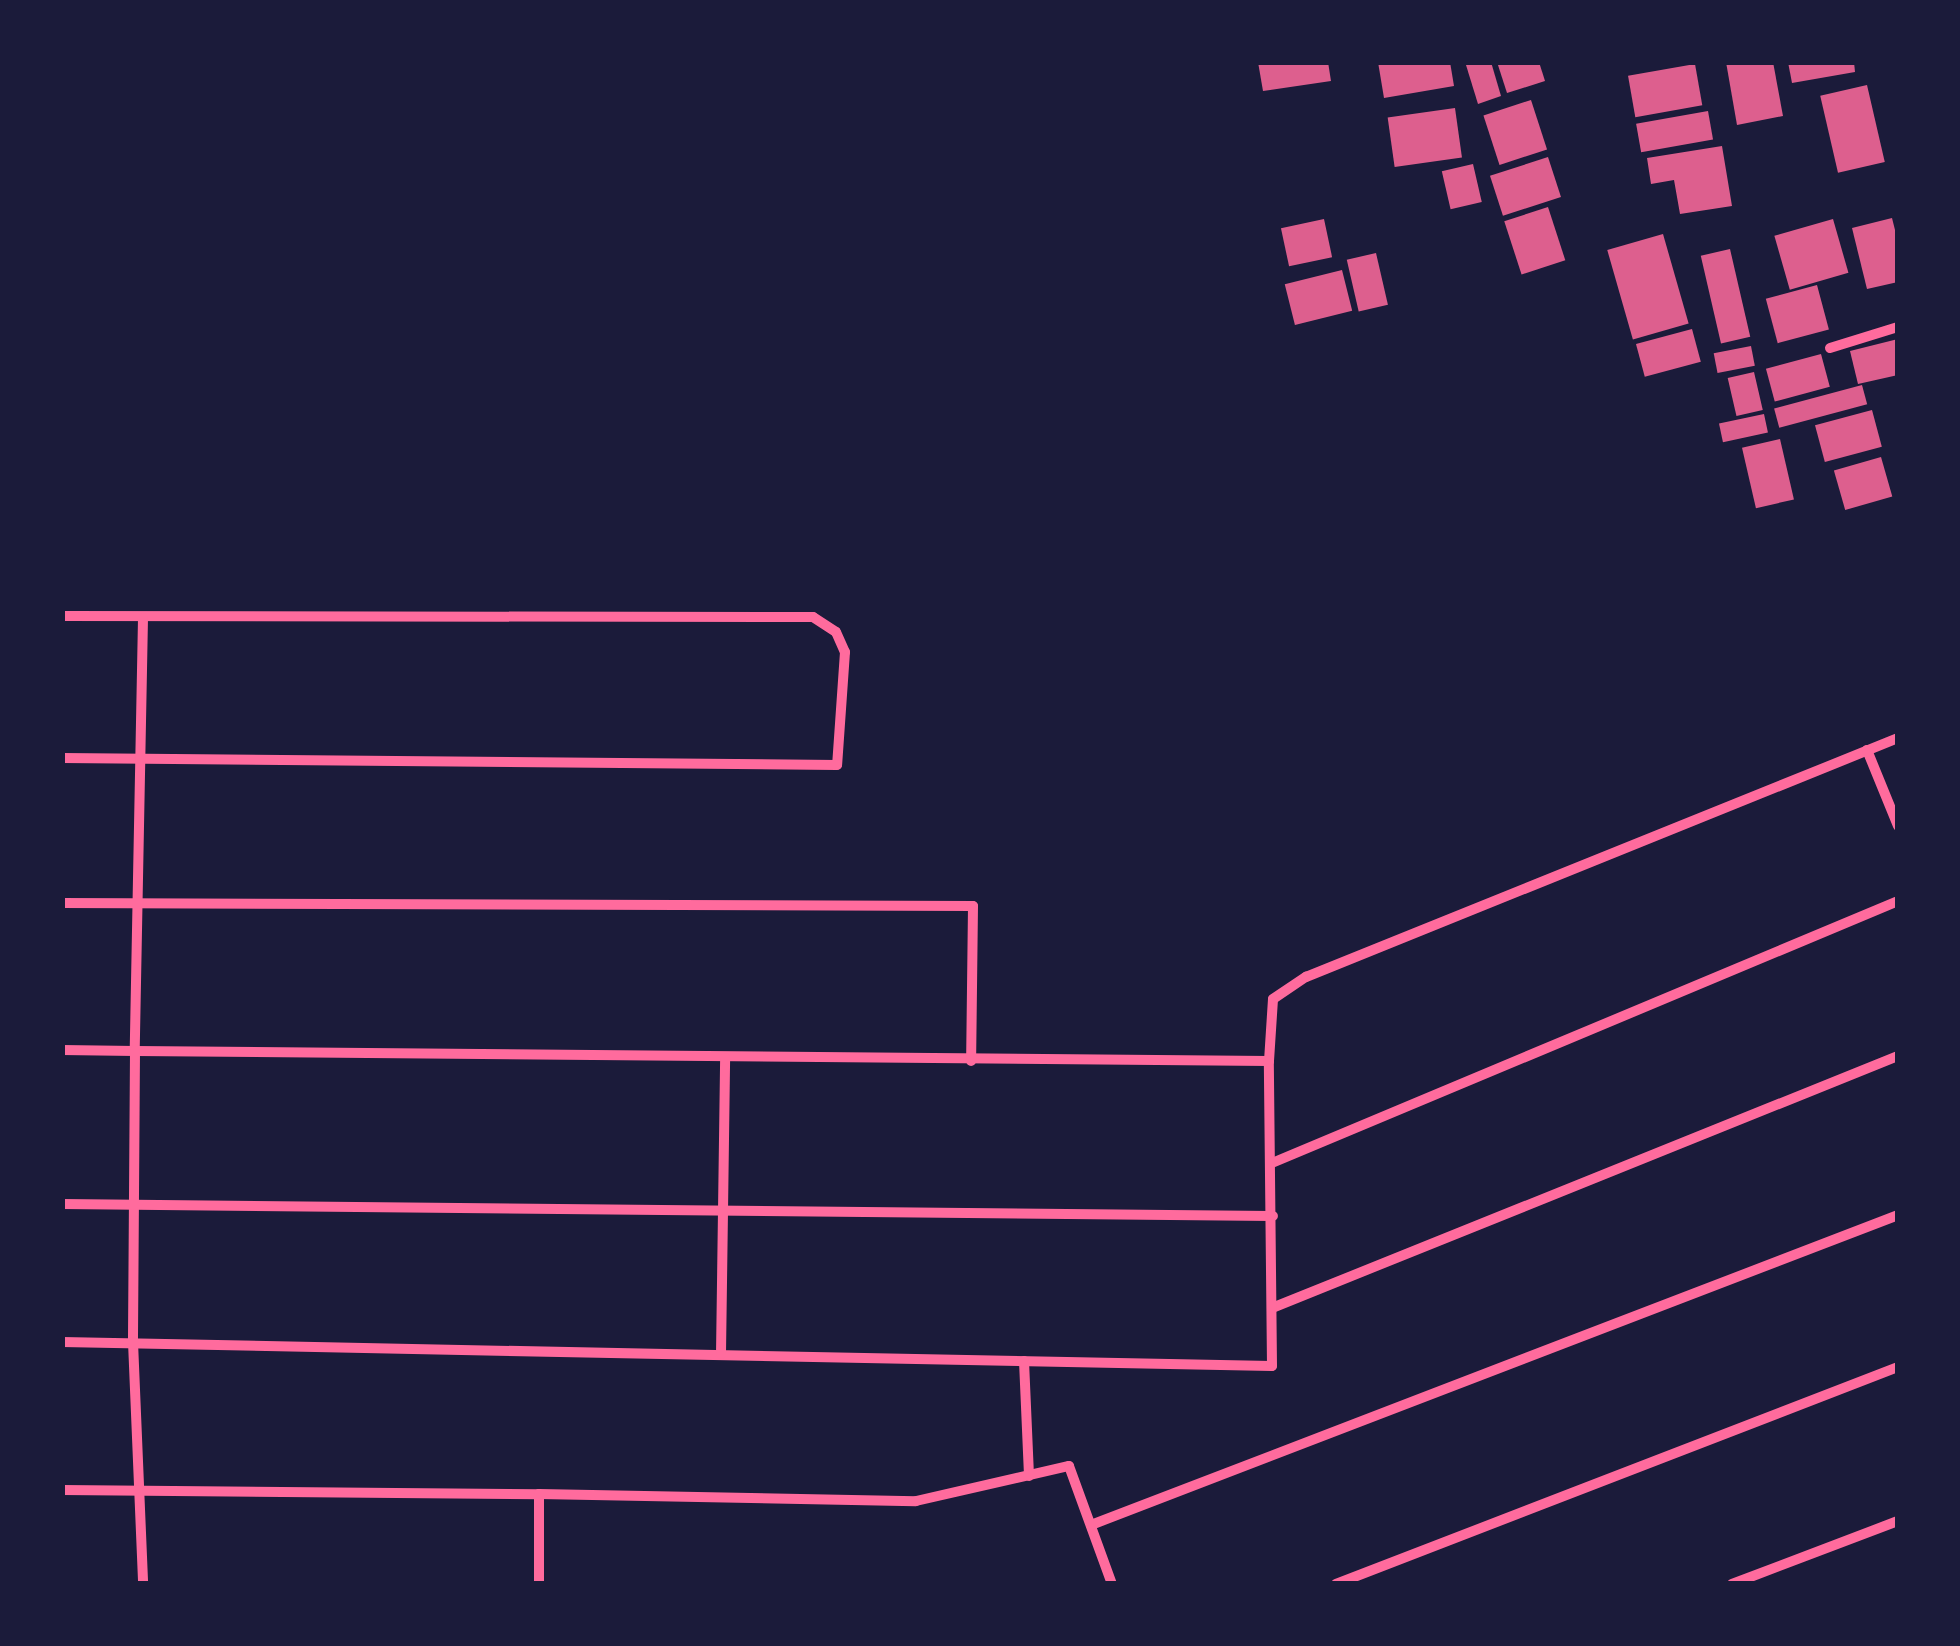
<!DOCTYPE html>
<html>
<head>
<meta charset="utf-8">
<style>
	body { margin:0 }
	#map { position:relative; width:1960px; height:1646px; overflow:hidden; background:#1b1b3a; font-family:"Source Sans 3",sans-serif }
	div>[style] { position:absolute }
	.building>* { inset:0; background:#dd5f8e; transform-origin:0 0 }
	.minor>* { height:10px; margin:-5px; padding:0 5px; transform-origin:5px; border-radius:5px; background:#ff6b9d }
	span { translate:-50% -50%; white-space:nowrap; text-align:center; line-height:1.15; -webkit-text-stroke:8px #1b1b3a; paint-order:stroke }
	.frame { position:absolute; inset:0; border:65px solid #1b1b3a; pointer-events:none }
</style>
</head>
<body>
<div id="map">
	<div class="building">
		<div style="clip-path:polygon(1258px 62px,1328px 62px,1331px 81px,1263px 91px)"></div>
		<div style="clip-path:polygon(1378px 62px,1450px 62px,1454px 86px,1384px 98px)"></div>
		<div style="clip-path:polygon(1474px 62px,1491px 62px,1501px 96px,1478px 104px,1466px 65px)"></div>
		<div style="clip-path:polygon(1497px 62px,1539px 62px,1545px 81px,1507px 93px)"></div>
		<div style="clip-path:polygon(1726px 62px,1773px 62px,1783px 116px,1737px 125px)"></div>
		<div style="clip-path:polygon(1788px 62px,1854px 62px,1855px 72px,1792px 83px)"></div>
		<div style="left:1695px;top:64px;width:42px;height:68px;rotate:80deg"></div>
		<div style="left:1867px;top:85px;width:79px;height:48px;rotate:77deg"></div>
		<div style="left:1531px;top:100px;width:52px;height:50px;rotate:72deg"></div>
		<div style="left:1455px;top:108px;width:50px;height:68px;rotate:82deg"></div>
		<div style="left:1708px;top:111px;width:29px;height:73px;rotate:80deg"></div>
		<div style="clip-path:polygon(1722px 146px,1732px 206px,1680px 214px,1674px 180px,1651px 184px,1647px 158px)"></div>
		<div style="left:1548px;top:157px;width:42px;height:61px;rotate:72deg"></div>
		<div style="left:1473px;top:164px;width:39px;height:32px;rotate:77deg"></div>
		<div style="left:1548px;top:207px;width:56px;height:46px;rotate:72deg"></div>
		<div style="clip-path:polygon(1892px 218px,1898px 242px,1898px 282px,1867px 289px,1852px 228px)"></div>
		<div style="left:1324px;top:219px;width:39px;height:44px;rotate:78deg"></div>
		<div style="left:1833px;top:219px;width:56px;height:61px;rotate:74deg"></div>
		<div style="left:1663px;top:234px;width:93px;height:58px;rotate:74deg"></div>
		<div style="left:1730px;top:249px;width:90px;height:30px;rotate:77deg"></div>
		<div style="left:1376px;top:253px;width:53px;height:30px;rotate:77deg"></div>
		<div style="left:1342px;top:270px;width:42px;height:59px;rotate:76deg"></div>
		<div style="left:1817px;top:285px;width:46px;height:53px;rotate:75deg"></div>
		<div style="left:1692px;top:329px;width:34px;height:58px;rotate:75deg"></div>
		<div style="clip-path:polygon(1898px 339px,1898px 375px,1858px 384px,1850px 351px)"></div>
		<div style="left:1751px;top:346px;width:20px;height:38px;rotate:79deg"></div>
		<div style="left:1821px;top:354px;width:34px;height:57px;rotate:75deg"></div>
		<div style="left:1754px;top:372px;width:39px;height:27px;rotate:77deg"></div>
		<div style="left:1862px;top:385px;width:20px;height:91px;rotate:75deg"></div>
		<div style="left:1872px;top:410px;width:38px;height:59px;rotate:75deg"></div>
		<div style="left:1764px;top:414px;width:19px;height:46px;rotate:78deg"></div>
		<div style="left:1780px;top:439px;width:62px;height:39px;rotate:77deg"></div>
		<div style="left:1881px;top:457px;width:41px;height:49px;rotate:74deg"></div>
	</div>
	<div class="minor">
		<div style="left:1830px;top:348px;width:71px;rotate:-17.2deg"></div>
		<div style="left:62px;top:616px;width:751px;rotate:0.08deg"></div>
		<div style="left:813px;top:617px;width:27px;rotate:33deg"></div>
		<div style="left:836px;top:632px;width:22px;rotate:66deg"></div>
		<div style="left:845px;top:652px;width:113px;rotate:94deg"></div>
		<div style="left:837px;top:765px;width:775px;rotate:-179.48deg"></div>
		<div style="left:143px;top:618px;width:433px;rotate:91.1deg"></div>
		<div style="left:135px;top:1051px;width:1134px;rotate:0.51deg"></div>
		<div style="left:1269px;top:1061px;width:62px;rotate:-86.3deg"></div>
		<div style="left:1273px;top:999px;width:40px;rotate:-34deg"></div>
		<div style="left:1306px;top:977px;width:638px;rotate:-21.98deg"></div>
		<div style="left:1867px;top:750px;width:82px;rotate:67.8deg"></div>
		<div style="left:62px;top:903px;width:911px;rotate:0.19deg"></div>
		<div style="left:973px;top:906px;width:155px;rotate:90.7deg"></div>
		<div style="left:62px;top:1050px;width:73px;rotate:0.8deg"></div>
		<div style="left:135px;top:1051px;width:291px;rotate:90.4deg"></div>
		<div style="left:133px;top:1342px;width:242px;rotate:87.6deg"></div>
		<div style="left:1272px;top:1163px;width:679px;rotate:-22.71deg"></div>
		<div style="left:62px;top:1204px;width:1211px;rotate:0.57deg"></div>
		<div style="left:1272px;top:1308px;width:675px;rotate:-21.93deg"></div>
		<div style="left:62px;top:1342px;width:1210px;rotate:1.14deg"></div>
		<div style="left:1272px;top:1366px;width:305px;rotate:-90.6deg"></div>
		<div style="left:721px;top:1354px;width:296px;rotate:-89.2deg"></div>
		<div style="left:1024px;top:1361px;width:115px;rotate:87.5deg"></div>
		<div style="left:62px;top:1490px;width:477px;rotate:0.5deg"></div>
		<div style="left:539px;top:1494px;width:90px;rotate:90deg"></div>
		<div style="left:539px;top:1494px;width:377px;rotate:1.1deg"></div>
		<div style="left:916px;top:1501px;width:157px;rotate:-12.9deg"></div>
		<div style="left:1069px;top:1466px;width:126px;rotate:70deg"></div>
		<div style="left:1091px;top:1525px;width:864px;rotate:-21.01deg"></div>
		<div style="left:1336px;top:1584px;width:602px;rotate:-21.11deg"></div>
		<div style="left:1732px;top:1584px;width:178px;rotate:-20.8deg"></div>
	</div>
	<div class="frame"></div>
</div>
</body>
</html>
